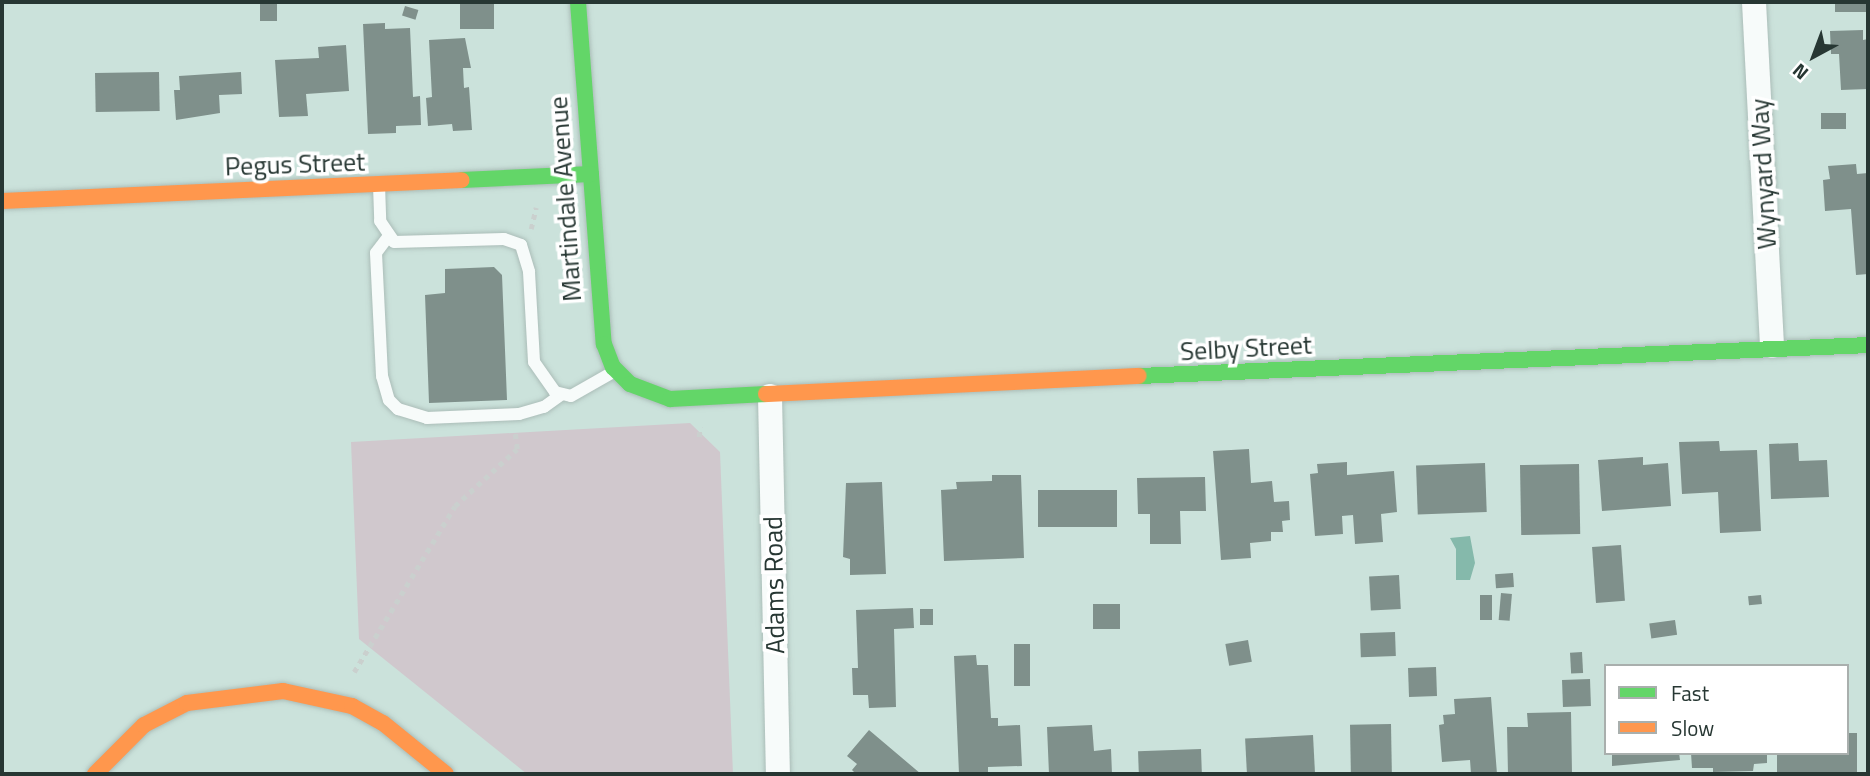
<!DOCTYPE html>
<html>
<head>
<meta charset="utf-8">
<style>
	body { margin:0 }
	#map { position:relative; width:1870px; height:776px; overflow:hidden; background:#cbe2db; font-family:"Titillium Web",sans-serif }
	div>[style] { position:absolute }
	.green>* { inset:0; background:#d0c8cd }
	.water>* { inset:0; background:#85b9ab }
	.building>* { inset:0; background:#7f908b; transform-origin:0 0 }
	.path>* { height:4.5px; margin-top:-2.25px; transform-origin:0; background:repeating-linear-gradient(90deg,#cad0ce 0 5px,transparent 0 10px) }
	.roads { filter:drop-shadow(0 0 2px #abbdb8) drop-shadow(0 0 2px #abbdb8) }
	.lane>* { height:12px; margin:-6px; padding:0 6px; transform-origin:6px; border-radius:6px; background:#f7fbfa }
	.street>* { height:24px; margin:-12px; padding:0 12px; transform-origin:12px; border-radius:12px; background:#f7fbfa }
	.fast>* { height:16px; margin:-8px; padding:0 8px; transform-origin:8px; border-radius:8px; background:#63d668 }
	.slow>* { height:16px; margin:-8px; padding:0 8px; transform-origin:8px; border-radius:8px; background:#ff974d }
	span { translate:-50% -50%; white-space:nowrap; text-align:center; line-height:1.15; -webkit-text-stroke:7px #fff; paint-order:stroke }
	.street-label { font-size:26px; color:#273733 }
	.frame { position:absolute; inset:0; border:4px solid #273733; pointer-events:none }
	.legend { position:absolute; left:1604px; top:664px; width:245px; height:91px; box-sizing:border-box; background:#fff; border:2px solid #a9afad; margin:0; padding:9px 12px; list-style:none; font-size:21px; color:#273733 }
	.legend li { display:flex; align-items:center; gap:14px; height:35px }
	.legend b { width:35px; border:2px solid #a9afad }
	.north { position:absolute; left:1779px; top:21px; width:70px; height:70px; -webkit-text-stroke:5px #fff; paint-order:stroke; rotate:221deg; font-size:19px; font-weight:700; line-height:28px; text-align:center; color:#273733 }
	.north::after { content:''; display:block; margin:auto; width:24px; height:32px; background:#273733; clip-path:polygon(50% 0,100% 100%,50% 72%,0 100%) }
</style>
</head>
<body>
<div id="map">
	<div class="green">
		<div style="clip-path:polygon(690px 423px,720px 452px,733px 774px,527px 774px,359px 639px,351px 442px)"></div>
	</div>
	<div class="water">
		<div style="clip-path:polygon(1470px 536px,1475px 563px,1470px 580px,1456px 580px,1456px 549px,1450px 538px)"></div>
	</div>
	<div class="building">
		<div style="left:260px;top:2px;width:17px;height:19px"></div>
		<div style="left:460px;top:2px;width:34px;height:27px"></div>
		<div style="left:1835px;top:2px;width:33px;height:10px"></div>
		<div style="left:405px;top:6px;width:14px;height:10px;rotate:17deg"></div>
		<div style="clip-path:polygon(385px 23px,385px 29px,410px 28px,413px 97px,420px 96px,421px 125px,396px 126px,396px 133px,368px 134px,363px 24px)"></div>
		<div style="clip-path:polygon(1863px 30px,1863px 40px,1868px 39px,1868px 89px,1841px 90px,1839px 54px,1831px 54px,1830px 31px)"></div>
		<div style="clip-path:polygon(465px 38px,471px 68px,463px 68px,464px 88px,469px 87px,472px 130px,453px 131px,452px 124px,428px 126px,426px 98px,432px 97px,429px 40px)"></div>
		<div style="clip-path:polygon(346px 45px,349px 91px,306px 94px,308px 116px,279px 117px,275px 60px,319px 58px,318px 47px)"></div>
		<div style="left:159px;top:72px;width:39px;height:64px;rotate:89deg"></div>
		<div style="clip-path:polygon(241px 72px,242px 94px,219px 95px,220px 113px,176px 120px,174px 90px,180px 90px,179px 76px)"></div>
		<div style="left:1846px;top:113px;width:16px;height:25px;rotate:90deg"></div>
		<div style="clip-path:polygon(1856px 164px,1857px 174px,1868px 173px,1868px 274px,1856px 275px,1851px 209px,1825px 211px,1823px 180px,1830px 179px,1828px 166px)"></div>
		<div style="clip-path:polygon(494px 267px,502px 275px,507px 400px,429px 403px,425px 295px,445px 293px,445px 269px)"></div>
		<div style="clip-path:polygon(1719px 441px,1720px 451px,1757px 450px,1761px 531px,1720px 533px,1718px 492px,1682px 494px,1679px 442px)"></div>
		<div style="clip-path:polygon(1798px 443px,1799px 461px,1827px 460px,1829px 497px,1771px 499px,1769px 444px)"></div>
		<div style="clip-path:polygon(1249px 449px,1251px 483px,1272px 481px,1274px 502px,1289px 501px,1290px 520px,1282px 521px,1283px 532px,1271px 532px,1271px 541px,1250px 543px,1251px 558px,1221px 560px,1213px 451px)"></div>
		<div style="clip-path:polygon(1643px 457px,1643px 465px,1668px 463px,1671px 506px,1602px 511px,1598px 460px)"></div>
		<div style="clip-path:polygon(1347px 462px,1347px 475px,1394px 471px,1397px 512px,1381px 514px,1383px 542px,1355px 544px,1353px 515px,1342px 516px,1343px 534px,1315px 536px,1310px 474px,1318px 473px,1317px 464px)"></div>
		<div style="left:1485px;top:463px;width:49px;height:69px;rotate:88deg"></div>
		<div style="left:1579px;top:464px;width:70px;height:59px;rotate:89deg"></div>
		<div style="clip-path:polygon(992px 475px,1021px 475px,1024px 558px,944px 561px,941px 490px,957px 489px,956px 482px,992px 481px)"></div>
		<div style="clip-path:polygon(1205px 477px,1206px 511px,1180px 511px,1181px 544px,1150px 544px,1150px 514px,1138px 514px,1137px 478px)"></div>
		<div style="clip-path:polygon(882px 482px,886px 574px,850px 575px,850px 559px,843px 557px,846px 483px)"></div>
		<div style="left:1038px;top:490px;width:79px;height:37px"></div>
		<div style="left:1621px;top:545px;width:56px;height:29px;rotate:86deg"></div>
		<div style="left:1513px;top:573px;width:14px;height:18px;rotate:86deg"></div>
		<div style="left:1399px;top:575px;width:34px;height:30px;rotate:87deg"></div>
		<div style="left:1501px;top:593px;width:11px;height:27px;rotate:5deg"></div>
		<div style="left:1480px;top:595px;width:12px;height:25px"></div>
		<div style="left:1761px;top:595px;width:9px;height:13px;rotate:84deg"></div>
		<div style="left:1093px;top:604px;width:27px;height:25px"></div>
		<div style="clip-path:polygon(913px 608px,914px 628px,894px 629px,896px 707px,869px 708px,868px 695px,853px 695px,852px 668px,858px 668px,856px 610px)"></div>
		<div style="left:920px;top:609px;width:13px;height:16px"></div>
		<div style="left:1675px;top:620px;width:15px;height:26px;rotate:82deg"></div>
		<div style="left:1395px;top:632px;width:24px;height:35px;rotate:88deg"></div>
		<div style="left:1248px;top:640px;width:22px;height:23px;rotate:80deg"></div>
		<div style="left:1014px;top:644px;width:16px;height:42px"></div>
		<div style="left:1582px;top:652px;width:21px;height:12px;rotate:87deg"></div>
		<div style="clip-path:polygon(976px 655px,977px 665px,988px 665px,991px 718px,998px 718px,998px 726px,1020px 725px,1022px 766px,988px 767px,988px 774px,959px 774px,954px 656px)"></div>
		<div style="left:1436px;top:667px;width:29px;height:28px;rotate:88deg"></div>
		<div style="left:1590px;top:679px;width:27px;height:28px;rotate:88deg"></div>
		<div style="clip-path:polygon(1491px 697px,1497px 774px,1471px 774px,1470px 760px,1442px 762px,1439px 725px,1444px 724px,1443px 715px,1455px 714px,1454px 699px)"></div>
		<div style="clip-path:polygon(1571px 712px,1572px 773px,1508px 774px,1507px 727px,1528px 727px,1527px 713px)"></div>
		<div style="left:1391px;top:724px;width:50px;height:41px;rotate:89deg"></div>
		<div style="clip-path:polygon(1092px 725px,1094px 751px,1111px 749px,1112px 774px,1049px 774px,1047px 727px)"></div>
		<div style="clip-path:polygon(869px 730px,921px 774px,856px 774px,852px 770px,857px 764px,847px 756px)"></div>
		<div style="clip-path:polygon(1847px 733px,1857px 733px,1857px 773px,1777px 774px,1777px 753px,1847px 753px)"></div>
		<div style="left:1313px;top:735px;width:39px;height:68px;rotate:87deg"></div>
		<div style="left:1201px;top:749px;width:25px;height:63px;rotate:88deg"></div>
		<div style="clip-path:polygon(1612px 753px,1679px 753px,1680px 760px,1612px 766px)"></div>
		<div style="clip-path:polygon(1691px 753px,1767px 753px,1767px 763px,1754px 764px,1753px 771px,1713px 772px,1713px 768px,1692px 768px)"></div>
	</div>
	<div class="path">
		<div style="left:531px;top:229px;width:22px;rotate:-77deg"></div>
		<div style="left:699px;top:437px;width:10px;rotate:-84deg"></div>
		<div style="left:354px;top:672px;width:194px;rotate:-58.7deg"></div>
		<div style="left:455px;top:506px;width:84px;rotate:-42.6deg"></div>
		<div style="left:517px;top:449px;width:16px;rotate:-97deg"></div>
	</div>
	<div class="roads">
		<div class="lane">
			<div style="left:379px;top:185px;width:36px;rotate:88deg"></div>
			<div style="left:380px;top:221px;width:25px;rotate:56deg"></div>
			<div style="left:394px;top:242px;width:110px;rotate:-1.6deg"></div>
			<div style="left:504px;top:239px;width:18px;rotate:19deg"></div>
			<div style="left:521px;top:245px;width:28px;rotate:73deg"></div>
			<div style="left:529px;top:272px;width:90px;rotate:86.8deg"></div>
			<div style="left:534px;top:362px;width:37px;rotate:55deg"></div>
			<div style="left:555px;top:392px;width:16px;rotate:14deg"></div>
			<div style="left:571px;top:396px;width:48px;rotate:-29.7deg"></div>
			<div style="left:388px;top:237px;width:20px;rotate:127deg"></div>
			<div style="left:376px;top:253px;width:123px;rotate:87.2deg"></div>
			<div style="left:382px;top:376px;width:25px;rotate:74deg"></div>
			<div style="left:389px;top:400px;width:13px;rotate:45deg"></div>
			<div style="left:398px;top:409px;width:30px;rotate:17deg"></div>
			<div style="left:427px;top:418px;width:92px;rotate:-2.5deg"></div>
			<div style="left:519px;top:414px;width:26px;rotate:-16deg"></div>
			<div style="left:544px;top:407px;width:22px;rotate:-36deg"></div>
		</div>
		<div class="street">
			<div style="left:1754px;top:2px;width:344px;rotate:87deg"></div>
			<div style="left:770px;top:396px;width:378px;rotate:88.8deg"></div>
		</div>
		<div class="fast">
			<div style="left:578px;top:2px;width:343px;rotate:85.7deg"></div>
			<div style="left:604px;top:344px;width:25px;rotate:69deg"></div>
			<div style="left:613px;top:367px;width:24px;rotate:45deg"></div>
			<div style="left:630px;top:384px;width:43px;rotate:20.6deg"></div>
			<div style="left:670px;top:399px;width:96px;rotate:-3deg"></div>
			<div style="left:462px;top:180px;width:129px;rotate:-2.7deg"></div>
			<div style="left:1139px;top:376px;width:730px;rotate:-2.43deg"></div>
		</div>
		<div class="slow">
			<div style="left:2px;top:201px;width:460px;rotate:-2.6deg"></div>
			<div style="left:766px;top:394px;width:373px;rotate:-2.8deg"></div>
			<div style="left:95px;top:774px;width:69px;rotate:-45deg"></div>
			<div style="left:144px;top:725px;width:48px;rotate:-27.1deg"></div>
			<div style="left:187px;top:703px;width:97px;rotate:-7.1deg"></div>
			<div style="left:283px;top:691px;width:71px;rotate:12.3deg"></div>
			<div style="left:352px;top:706px;width:35px;rotate:29deg"></div>
			<div style="left:383px;top:723px;width:81px;rotate:39deg"></div>
		</div>
	</div>
	<div class="street-label">
		<span style="left:295px;top:164px;rotate:-2deg">Pegus Street</span>
		<span style="left:1763px;top:174px;rotate:-93deg">Wynyard Way</span>
		<span style="left:565px;top:199px;rotate:-94deg">Martindale Avenue</span>
		<span style="left:1246px;top:348px;rotate:-3deg">Selby Street</span>
		<span style="left:774px;top:585px;rotate:-91deg">Adams Road</span>
	</div>
	<div class="frame"></div>
	<ul class="legend">
	<li><b style="height:9px;background:#63d668"></b>Fast</li>
	<li><b style="height:9px;background:#ff974d"></b>Slow</li>
	</ul>
	<div class="north">N</div>
</div>
</body>
</html>
